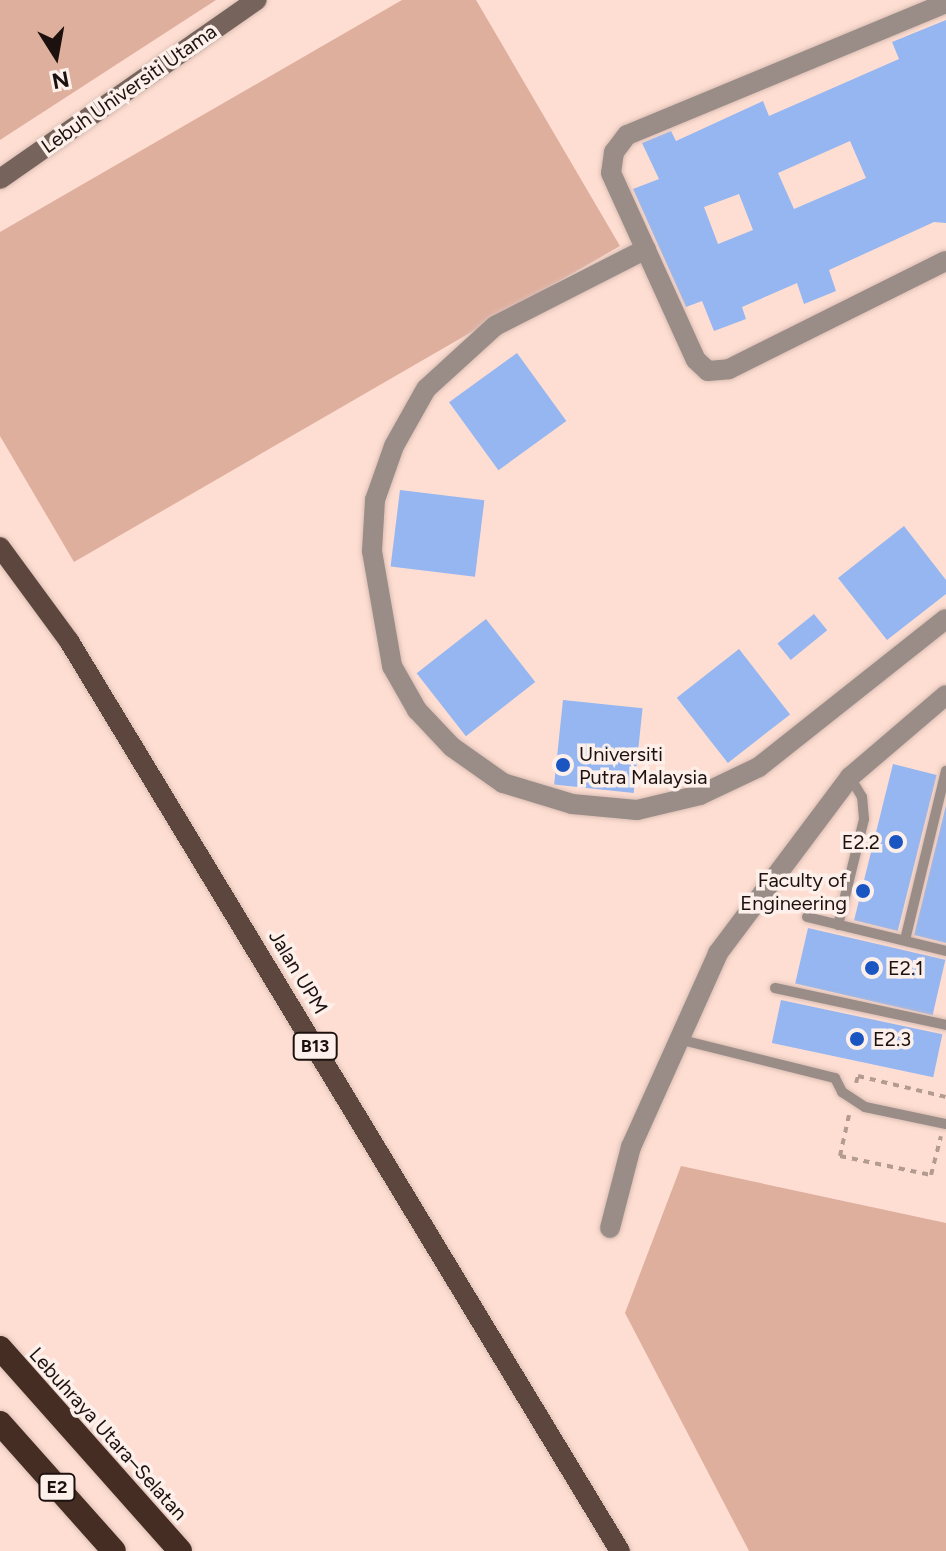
<!DOCTYPE html>
<html>
<head>
<meta charset="utf-8">
<style>
	body { margin:0 }
	#map { position:relative; width:946px; height:1551px; overflow:hidden; background:#feded2; font-family:Figtree,sans-serif }
	div>[style] { position:absolute }
	.green>* { inset:0; background:#dfaf9e }
	.building>* { inset:0; background:#95b6f0; transform-origin:0 0 }
	.path>* { height:4px; margin-top:-2px; transform-origin:0; background:repeating-linear-gradient(90deg,#b49b92 0 6px,transparent 0 12px) }
	.roads { filter:drop-shadow(0 0 2px #dabdb3) drop-shadow(0 0 2px #dabdb3) }
	.lane>* { height:10px; margin:-5px; padding:0 5px; transform-origin:5px; border-radius:5px; background:#9a8d88 }
	.street>* { height:20px; margin:-10px; padding:0 10px; transform-origin:10px; border-radius:10px; background:#9a8d88 }
	.secondary>* { height:20px; margin:-10px; padding:0 10px; transform-origin:10px; border-radius:10px; background:#76635c }
	.primary>* { height:20px; margin:-10px; padding:0 10px; transform-origin:10px; border-radius:10px; background:#5c463e }
	.highway>* { height:24px; margin:-12px; padding:0 12px; transform-origin:12px; border-radius:12px; background:#452d24 }
	.dots>* { width:22px; height:22px; translate:-50% -50%; box-sizing:border-box; border:4px solid #fdf0eb; border-radius:50% }
	span { translate:-50% -50%; white-space:nowrap; text-align:center; line-height:1.15; -webkit-text-stroke:7px #fdf0eb; paint-order:stroke }
	.shield-label span { padding:2px 6px; background:#fdf0eb; border:2px solid; border-radius:6px; -webkit-text-stroke-width:0 }
	.shield-label { font-size:18px; color:#1c110e; font-weight:700 }
	.street-label { font-size:20px; color:#1c110e }
	.poi-label { font-size:20px; color:#1c110e }
	.left { translate:0 -50%; text-align:left }
	.right { translate:-100% -50%; text-align:right }
	.north { position:absolute; left:16px; top:16px; width:80px; height:80px; -webkit-text-stroke:6px #fdf0eb; paint-order:stroke; rotate:169deg; font-size:22px; font-weight:700; line-height:32px; text-align:center; color:#1c110e }
	.north::after { content:''; display:block; margin:auto; width:28px; height:36px; background:#1c110e; clip-path:polygon(50% 0,100% 100%,50% 72%,0 100%) }
</style>
</head>
<body>
<div id="map">
	<div class="green">
		<div style="clip-path:polygon(0 0,216px 0,0 140px)"></div>
		<div style="clip-path:polygon(402px 0,476px 0,620px 246px,74px 562px,0 436px,0 232px)"></div>
		<div style="clip-path:polygon(681px 1166px,946px 1223px,946px 1551px,749px 1551px,625px 1313px)"></div>
	</div>
	<div class="building">
		<div style="clip-path:polygon(evenodd,946px 20px,946px 223px,934px 222px,829px 270px,836px 291px,804px 304px,797px 283px,742px 307px,746px 319px,714px 331px,702px 301px,686px 307px,633px 189px,659px 179px,642px 143px,671px 131px,676px 141px,763px 101px,769px 116px,899px 59px,892px 42px,946px 20px,850px 141px,866px 178px,794px 209px,778px 173px,850px 141px,946px 20px,739px 194px,753px 230px,718px 244px,704px 207px,739px 194px)"></div>
		<div style="left:517px;top:353px;width:84px;height:84px;rotate:54deg"></div>
		<div style="left:400px;top:490px;width:85px;height:77px;rotate:7deg"></div>
		<div style="clip-path:polygon(904px 526px,946px 580px,946px 594px,887px 640px,838px 578px)"></div>
		<div style="left:814px;top:614px;width:21px;height:47px;rotate:51deg"></div>
		<div style="left:486px;top:619px;width:80px;height:88px;rotate:52deg"></div>
		<div style="left:739px;top:649px;width:83px;height:79px;rotate:52deg"></div>
		<div style="left:563px;top:700px;width:80px;height:85px;rotate:6deg"></div>
		<div style="left:893px;top:764px;width:45px;height:161px;rotate:14deg"></div>
		<div style="clip-path:polygon(946px 805px,946px 943px,914px 935px)"></div>
		<div style="left:808px;top:928px;width:141px;height:57px;rotate:13deg"></div>
		<div style="left:781px;top:1000px;width:165px;height:44px;rotate:12deg"></div>
	</div>
	<div class="path">
		<div style="left:856px;top:1083px;width:7px;rotate:-74deg"></div>
		<div style="left:858px;top:1076px;width:90px;rotate:13.4deg"></div>
		<div style="left:849px;top:1115px;width:42px;rotate:102.4deg"></div>
		<div style="left:840px;top:1156px;width:93px;rotate:11.8deg"></div>
		<div style="left:931px;top:1175px;width:40px;rotate:-75.6deg"></div>
	</div>
	<div class="roads">
		<div class="lane">
			<div style="left:807px;top:917px;width:143px;rotate:13.7deg"></div>
			<div style="left:838px;top:925px;width:109px;rotate:-76.2deg"></div>
			<div style="left:864px;top:819px;width:22px;rotate:-95deg"></div>
			<div style="left:862px;top:797px;width:23px;rotate:-121deg"></div>
			<div style="left:905px;top:940px;width:174px;rotate:-76.4deg"></div>
			<div style="left:775px;top:988px;width:175px;rotate:12.2deg"></div>
			<div style="left:678px;top:1039px;width:162px;rotate:14deg"></div>
			<div style="left:835px;top:1078px;width:16px;rotate:63deg"></div>
			<div style="left:842px;top:1092px;width:27px;rotate:33deg"></div>
			<div style="left:865px;top:1107px;width:83px;rotate:11.9deg"></div>
		</div>
		<div class="street">
			<div style="left:946px;top:3px;width:345px;rotate:157.5deg"></div>
			<div style="left:627px;top:135px;width:21px;rotate:127deg"></div>
			<div style="left:614px;top:152px;width:21px;rotate:98deg"></div>
			<div style="left:611px;top:173px;width:205px;rotate:65.6deg"></div>
			<div style="left:696px;top:360px;width:16px;rotate:43deg"></div>
			<div style="left:708px;top:371px;width:21px;rotate:-5deg"></div>
			<div style="left:729px;top:369px;width:242px;rotate:-26.5deg"></div>
			<div style="left:646px;top:249px;width:169px;rotate:153deg"></div>
			<div style="left:495px;top:326px;width:93px;rotate:137.6deg"></div>
			<div style="left:426px;top:389px;width:65px;rotate:119.3deg"></div>
			<div style="left:394px;top:446px;width:57px;rotate:109.4deg"></div>
			<div style="left:375px;top:500px;width:51px;rotate:93.4deg"></div>
			<div style="left:372px;top:551px;width:117px;rotate:80.1deg"></div>
			<div style="left:392px;top:666px;width:51px;rotate:60.4deg"></div>
			<div style="left:417px;top:710px;width:51px;rotate:46.6deg"></div>
			<div style="left:452px;top:747px;width:62px;rotate:35.2deg"></div>
			<div style="left:503px;top:783px;width:72px;rotate:16.9deg"></div>
			<div style="left:572px;top:804px;width:65px;rotate:5.3deg"></div>
			<div style="left:637px;top:810px;width:65px;rotate:-13.4deg"></div>
			<div style="left:700px;top:795px;width:65px;rotate:-25.4deg"></div>
			<div style="left:759px;top:767px;width:238px;rotate:-38.4deg"></div>
			<div style="left:610px;top:1228px;width:84px;rotate:-75.5deg"></div>
			<div style="left:631px;top:1147px;width:213px;rotate:-65.8deg"></div>
			<div style="left:718px;top:953px;width:220px;rotate:-53.1deg"></div>
			<div style="left:850px;top:777px;width:126px;rotate:-40.5deg"></div>
		</div>
		<div class="secondary">
			<div style="left:0;top:179px;width:313px;rotate:-34.9deg"></div>
		</div>
		<div class="primary">
			<div style="left:0;top:547px;width:117px;rotate:53.7deg"></div>
			<div style="left:69px;top:641px;width:1064px;rotate:58.81deg"></div>
		</div>
		<div class="highway">
			<div style="left:0;top:1348px;width:271px;rotate:48.4deg"></div>
			<div style="left:0;top:1423px;width:171px;rotate:48.3deg"></div>
		</div>
	</div>
	<div class="dots">
		<div style="left:563px;top:765px;background:#1a55c1"></div>
		<div style="left:896px;top:842px;background:#1a55c1"></div>
		<div style="left:863px;top:891px;background:#1a55c1"></div>
		<div style="left:872px;top:968px;background:#1a55c1"></div>
		<div style="left:857px;top:1039px;background:#1a55c1"></div>
	</div>
	<div class="shield-label">
		<span style="left:315px;top:1046px">B13</span>
		<span style="left:57px;top:1487px">E2</span>
	</div>
	<div class="street-label">
		<span style="left:129px;top:89px;rotate:-35deg">Lebuh Universiti Utama</span>
		<span style="left:298px;top:972px;rotate:59deg">Jalan UPM</span>
		<span style="left:108px;top:1434px;rotate:48deg">Lebuhraya Utara–Selatan</span>
	</div>
	<div class="poi-label">
		<span class="left" style="left:579px;top:766px">Universiti<br>Putra Malaysia</span>
		<span class="right" style="left:880px;top:842px">E2.2</span>
		<span class="right" style="left:847px;top:892px">Faculty of<br>Engineering</span>
		<span class="left" style="left:888px;top:968px">E2.1</span>
		<span class="left" style="left:873px;top:1039px">E2.3</span>
	</div>
	<div class="north">N</div>
</div>
</body>
</html>
